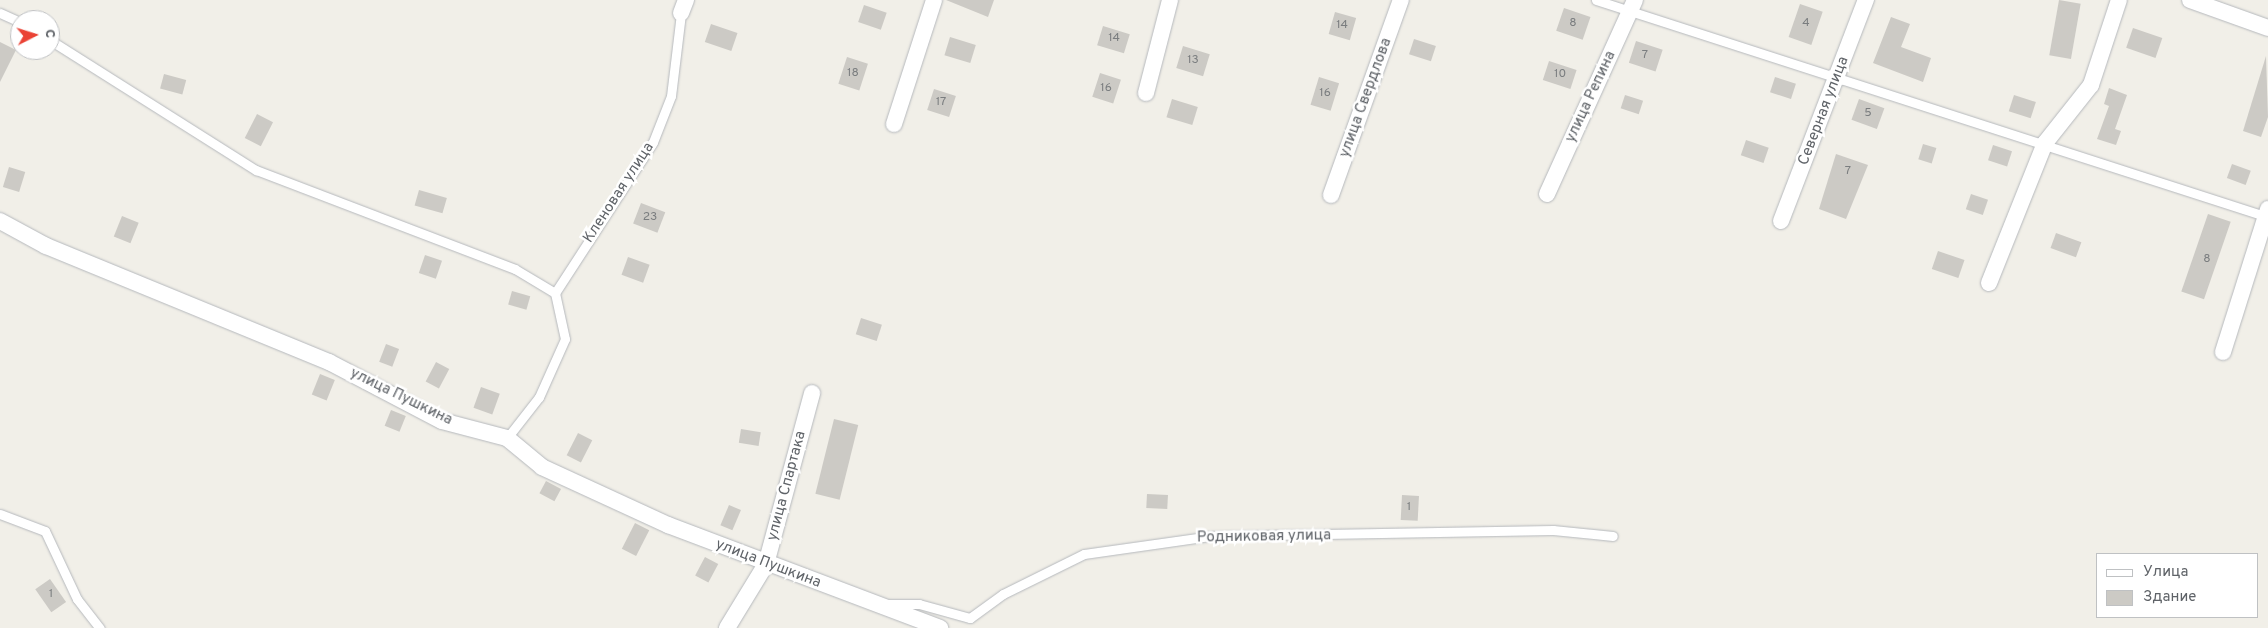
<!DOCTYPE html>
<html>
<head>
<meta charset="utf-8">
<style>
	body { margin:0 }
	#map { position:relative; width:2268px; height:628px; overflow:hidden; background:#f1efe8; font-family:Overpass,sans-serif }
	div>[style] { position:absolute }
	.building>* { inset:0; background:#cccac5; transform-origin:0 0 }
	.roads { filter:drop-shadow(0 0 1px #b5b8bc) drop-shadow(0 0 1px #b5b8bc) }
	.service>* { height:9px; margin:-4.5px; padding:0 4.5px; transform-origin:4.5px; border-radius:4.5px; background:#fff }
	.minor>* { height:16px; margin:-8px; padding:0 8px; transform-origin:8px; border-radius:8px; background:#fff }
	span { translate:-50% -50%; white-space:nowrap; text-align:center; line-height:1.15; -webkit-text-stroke:5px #fff; paint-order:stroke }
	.number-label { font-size:12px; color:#7a7d7f }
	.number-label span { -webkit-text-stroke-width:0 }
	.street-label { font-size:15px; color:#5f6368 }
	.legend { position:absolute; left:2096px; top:553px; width:162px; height:65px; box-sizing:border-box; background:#fff; border:1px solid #bfc1c3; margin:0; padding:6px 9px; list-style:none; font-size:15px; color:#5f6368 }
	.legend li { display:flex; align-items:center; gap:10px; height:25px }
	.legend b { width:25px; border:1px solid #bfc1c3 }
	.north { position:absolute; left:10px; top:10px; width:50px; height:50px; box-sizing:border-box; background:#fff; border:1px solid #bfc1c3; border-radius:50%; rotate:85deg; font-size:14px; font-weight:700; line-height:20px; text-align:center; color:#5f6368 }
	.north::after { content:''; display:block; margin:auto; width:18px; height:22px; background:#ea4335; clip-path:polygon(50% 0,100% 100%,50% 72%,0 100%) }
</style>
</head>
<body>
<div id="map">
	<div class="building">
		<div style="clip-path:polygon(946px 0,994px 0,988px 17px)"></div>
		<div style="left:2059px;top:0;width:22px;height:56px;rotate:10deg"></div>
		<div style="left:1800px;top:4px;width:24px;height:35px;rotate:19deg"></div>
		<div style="left:864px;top:5px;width:24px;height:18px;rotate:19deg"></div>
		<div style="left:1564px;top:8px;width:28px;height:24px;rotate:19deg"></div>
		<div style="left:1335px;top:12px;width:22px;height:23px;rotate:16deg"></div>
		<div style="clip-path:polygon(1891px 17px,1910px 24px,1901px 47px,1931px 58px,1923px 82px,1873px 63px)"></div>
		<div style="left:711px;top:24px;width:28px;height:19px;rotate:19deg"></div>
		<div style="left:1103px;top:26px;width:28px;height:20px;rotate:17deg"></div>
		<div style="left:2133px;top:28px;width:31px;height:21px;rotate:19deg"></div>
		<div style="left:950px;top:37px;width:27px;height:19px;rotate:17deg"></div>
		<div style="left:1414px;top:39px;width:23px;height:16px;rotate:18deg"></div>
		<div style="left:1636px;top:41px;width:28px;height:23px;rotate:18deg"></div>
		<div style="clip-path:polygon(0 42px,16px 50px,0 82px)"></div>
		<div style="left:1183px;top:46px;width:28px;height:23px;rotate:17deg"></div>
		<div style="clip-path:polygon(2266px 56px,2268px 117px,2261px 137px,2243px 131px)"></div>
		<div style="left:847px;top:57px;width:22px;height:28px;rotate:18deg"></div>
		<div style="left:1549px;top:61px;width:29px;height:20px;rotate:18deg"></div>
		<div style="left:1100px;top:73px;width:22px;height:25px;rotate:18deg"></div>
		<div style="left:164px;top:74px;width:23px;height:15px;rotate:15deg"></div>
		<div style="left:1319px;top:77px;width:21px;height:29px;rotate:17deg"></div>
		<div style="left:1775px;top:77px;width:22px;height:16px;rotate:18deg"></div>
		<div style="clip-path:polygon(2109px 88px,2127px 95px,2115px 129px,2121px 131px,2116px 145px,2097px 139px,2109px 106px,2104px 104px)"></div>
		<div style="left:934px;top:89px;width:23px;height:22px;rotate:18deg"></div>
		<div style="left:1625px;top:95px;width:19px;height:14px;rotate:18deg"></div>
		<div style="left:2014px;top:95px;width:23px;height:17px;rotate:18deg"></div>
		<div style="left:1172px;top:99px;width:27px;height:19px;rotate:17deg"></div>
		<div style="left:1859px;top:99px;width:27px;height:22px;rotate:20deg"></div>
		<div style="left:257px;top:114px;width:18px;height:27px;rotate:27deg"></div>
		<div style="left:1746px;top:140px;width:24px;height:16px;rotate:19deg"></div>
		<div style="left:1923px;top:144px;width:14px;height:16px;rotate:17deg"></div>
		<div style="left:1993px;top:145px;width:20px;height:16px;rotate:18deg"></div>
		<div style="clip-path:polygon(1836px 154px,1868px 165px,1846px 219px,1819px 209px)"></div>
		<div style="left:2232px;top:164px;width:20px;height:15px;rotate:20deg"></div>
		<div style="left:9px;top:167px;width:17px;height:21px;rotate:17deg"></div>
		<div style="left:419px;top:190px;width:29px;height:16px;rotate:16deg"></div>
		<div style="left:1971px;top:194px;width:18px;height:16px;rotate:19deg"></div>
		<div style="left:641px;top:203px;width:26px;height:22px;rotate:21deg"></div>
		<div style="left:2208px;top:214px;width:24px;height:82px;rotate:19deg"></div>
		<div style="left:122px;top:216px;width:18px;height:22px;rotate:22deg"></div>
		<div style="left:2056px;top:233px;width:27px;height:16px;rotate:20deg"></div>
		<div style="left:1938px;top:251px;width:28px;height:19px;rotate:19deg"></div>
		<div style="left:425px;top:255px;width:18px;height:19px;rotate:19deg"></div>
		<div style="left:628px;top:257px;width:23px;height:19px;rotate:20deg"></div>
		<div style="left:512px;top:291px;width:19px;height:14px;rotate:16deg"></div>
		<div style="left:861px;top:318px;width:22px;height:17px;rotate:18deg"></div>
		<div style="left:386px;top:344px;width:14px;height:19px;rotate:21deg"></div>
		<div style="left:436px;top:362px;width:15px;height:22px;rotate:28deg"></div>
		<div style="left:320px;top:374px;width:16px;height:22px;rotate:22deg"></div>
		<div style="left:481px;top:387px;width:20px;height:22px;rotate:20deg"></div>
		<div style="left:391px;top:410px;width:16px;height:17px;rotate:22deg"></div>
		<div style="left:834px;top:419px;width:25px;height:77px;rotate:14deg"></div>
		<div style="left:741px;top:429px;width:20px;height:14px;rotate:9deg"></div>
		<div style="left:578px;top:433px;width:16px;height:25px;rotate:27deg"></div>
		<div style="left:546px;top:481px;width:17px;height:14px;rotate:28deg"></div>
		<div style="left:1147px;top:494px;width:21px;height:14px;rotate:3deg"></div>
		<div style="left:1402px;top:495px;width:17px;height:25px;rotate:3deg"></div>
		<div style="left:729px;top:505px;width:13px;height:22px;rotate:23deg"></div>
		<div style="left:635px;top:523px;width:16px;height:29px;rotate:27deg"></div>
		<div style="left:705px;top:557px;width:15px;height:21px;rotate:28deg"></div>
		<div style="left:50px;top:579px;width:28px;height:18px;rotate:55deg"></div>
	</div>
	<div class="roads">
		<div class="service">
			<div style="left:1596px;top:0;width:706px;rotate:17.9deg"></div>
			<div style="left:0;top:13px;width:22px;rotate:24deg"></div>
			<div style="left:50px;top:40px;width:244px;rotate:32.3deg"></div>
			<div style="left:256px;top:170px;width:277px;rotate:20.9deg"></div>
			<div style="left:515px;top:269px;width:47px;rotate:31deg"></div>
			<div style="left:555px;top:293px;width:47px;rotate:77.7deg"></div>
			<div style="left:565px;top:339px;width:64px;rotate:114.1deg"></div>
			<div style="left:539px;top:397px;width:52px;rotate:128deg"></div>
			<div style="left:555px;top:293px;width:180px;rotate:-57deg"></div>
			<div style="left:653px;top:142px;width:49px;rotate:-68.6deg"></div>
			<div style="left:671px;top:96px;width:84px;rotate:-83.1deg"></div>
			<div style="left:0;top:514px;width:48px;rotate:20.7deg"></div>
			<div style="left:45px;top:531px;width:75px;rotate:64.8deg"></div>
			<div style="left:77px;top:599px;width:37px;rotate:52deg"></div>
			<div style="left:889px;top:604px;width:30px"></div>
			<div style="left:919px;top:604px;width:53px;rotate:15.4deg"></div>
			<div style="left:970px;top:618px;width:41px;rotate:-36deg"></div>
			<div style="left:1003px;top:594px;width:90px;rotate:-26.3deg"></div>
			<div style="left:1084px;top:554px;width:127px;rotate:-8.1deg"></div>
			<div style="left:1210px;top:536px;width:343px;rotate:-1deg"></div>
			<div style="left:1553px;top:530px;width:60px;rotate:5.7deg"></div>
		</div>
		<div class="minor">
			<div style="left:2190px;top:0;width:83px;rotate:19.7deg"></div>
			<div style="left:681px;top:13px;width:14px;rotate:-69deg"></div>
			<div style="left:1146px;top:93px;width:96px;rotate:-75.5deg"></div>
			<div style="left:894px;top:124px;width:130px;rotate:-72.1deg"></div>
			<div style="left:1547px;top:194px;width:213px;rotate:-65.6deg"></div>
			<div style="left:1331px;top:195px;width:207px;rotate:-70.3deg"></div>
			<div style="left:0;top:221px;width:52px;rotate:28.5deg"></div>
			<div style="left:46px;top:246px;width:306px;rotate:22.3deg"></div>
			<div style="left:329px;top:362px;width:127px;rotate:27.6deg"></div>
			<div style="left:442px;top:421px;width:67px;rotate:14.7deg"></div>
			<div style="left:507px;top:438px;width:45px;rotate:39.6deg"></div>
			<div style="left:542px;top:467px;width:139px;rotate:24.7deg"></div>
			<div style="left:668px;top:525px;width:291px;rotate:20.7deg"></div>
			<div style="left:1781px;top:221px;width:237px;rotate:-69deg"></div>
			<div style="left:1989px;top:283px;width:151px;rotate:-68.2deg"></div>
			<div style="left:2045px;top:143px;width:74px;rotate:-51.6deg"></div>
			<div style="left:2091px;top:85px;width:89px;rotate:-71.8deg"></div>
			<div style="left:2223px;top:352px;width:150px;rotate:-72.5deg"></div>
			<div style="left:727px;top:628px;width:75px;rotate:-58.6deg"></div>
			<div style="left:766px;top:564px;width:177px;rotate:-74.9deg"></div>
		</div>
	</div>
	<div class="number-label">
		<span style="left:1573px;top:24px">8</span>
		<span style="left:1806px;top:24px">4</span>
		<span style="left:1342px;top:26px">14</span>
		<span style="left:1114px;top:39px">14</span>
		<span style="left:1645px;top:56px">7</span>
		<span style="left:1193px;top:61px">13</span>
		<span style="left:853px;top:74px">18</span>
		<span style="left:1560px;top:75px">10</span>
		<span style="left:1106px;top:89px">16</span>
		<span style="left:1325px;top:94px">16</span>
		<span style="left:941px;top:103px">17</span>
		<span style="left:1868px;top:114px">5</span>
		<span style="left:1848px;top:172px">7</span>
		<span style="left:650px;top:218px">23</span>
		<span style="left:2207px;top:260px">8</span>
		<span style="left:1409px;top:508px">1</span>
		<span style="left:51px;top:595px">1</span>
	</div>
	<div class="street-label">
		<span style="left:1591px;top:97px;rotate:-65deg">улица Репина</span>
		<span style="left:1366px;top:98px;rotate:-70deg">улица Свердлова</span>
		<span style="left:1824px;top:111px;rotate:-69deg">Северная улица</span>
		<span style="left:619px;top:193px;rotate:-57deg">Кленовая улица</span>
		<span style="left:401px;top:397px;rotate:26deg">улица Пушкина</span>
		<span style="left:787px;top:486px;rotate:-75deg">улица Спартака</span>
		<span style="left:1264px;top:537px;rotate:-1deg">Родниковая улица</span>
		<span style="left:768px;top:564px;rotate:21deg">улица Пушкина</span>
	</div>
	<ul class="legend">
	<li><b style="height:6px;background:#fff"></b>Улица</li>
	<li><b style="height:14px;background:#cccac5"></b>Здание</li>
	</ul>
	<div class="north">С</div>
</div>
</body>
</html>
